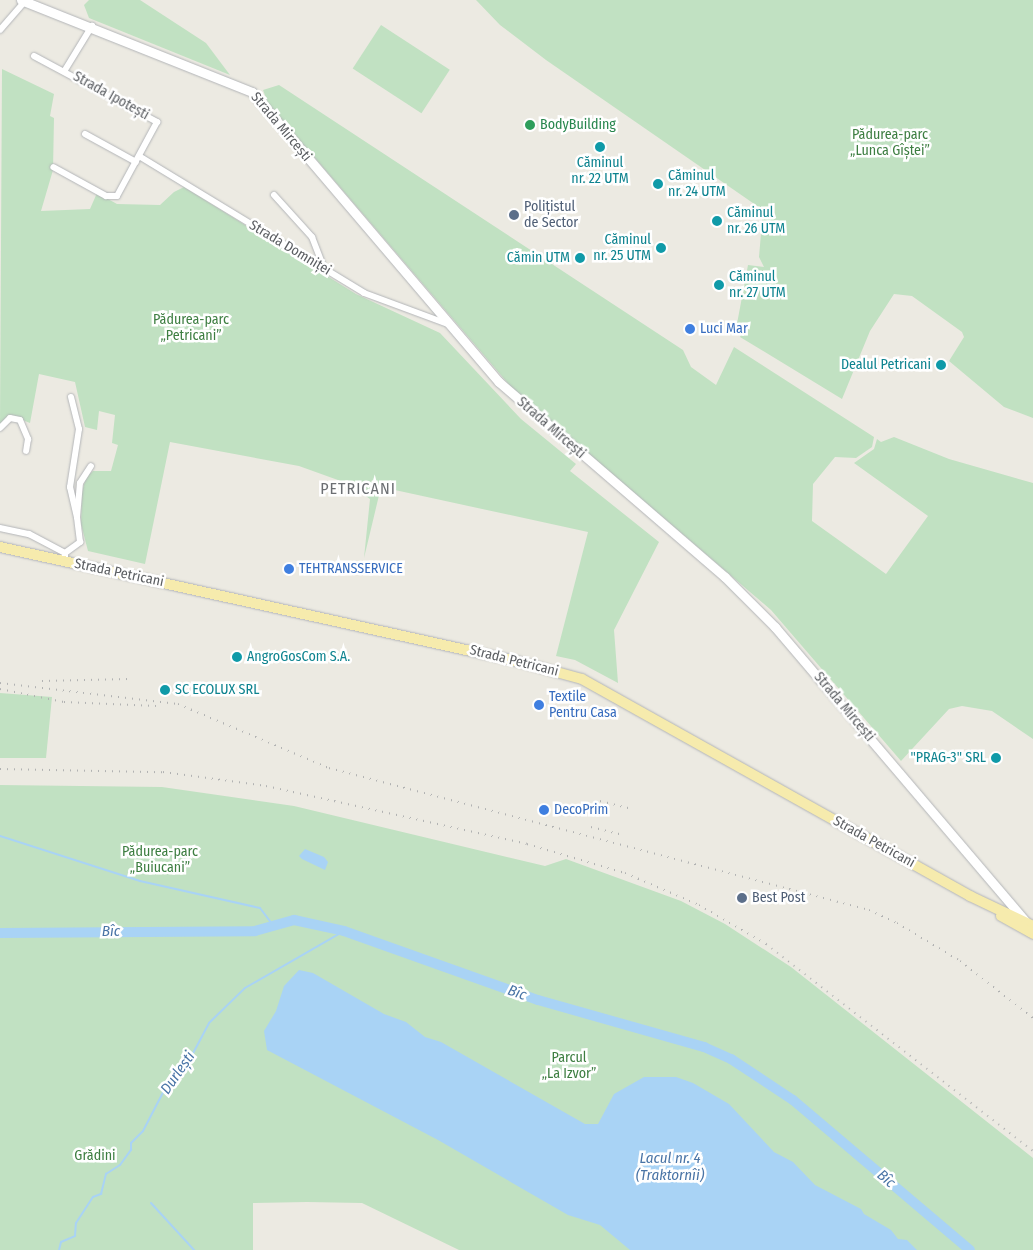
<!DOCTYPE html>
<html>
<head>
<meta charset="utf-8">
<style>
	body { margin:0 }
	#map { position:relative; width:1033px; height:1250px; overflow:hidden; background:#eceae2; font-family:"Fira Sans Condensed",sans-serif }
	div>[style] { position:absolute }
	.green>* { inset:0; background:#c1e1c2; transform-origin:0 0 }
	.water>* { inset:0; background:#a9d3f5 }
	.stream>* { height:2px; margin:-1px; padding:0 1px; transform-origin:1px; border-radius:1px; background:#a9d3f5 }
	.river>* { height:10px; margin:-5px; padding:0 5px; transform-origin:5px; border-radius:5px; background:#a9d3f5 }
	.roads { filter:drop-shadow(0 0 1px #b3b5b8) drop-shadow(0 0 1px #b3b5b8) }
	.street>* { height:6px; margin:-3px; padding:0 3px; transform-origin:3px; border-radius:3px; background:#fff }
	.secondary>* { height:9px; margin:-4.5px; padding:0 4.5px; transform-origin:4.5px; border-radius:4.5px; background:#fff }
	.primary>* { height:10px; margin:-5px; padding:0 5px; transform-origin:5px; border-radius:5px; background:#f6ebad }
	.rail>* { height:2px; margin-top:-1px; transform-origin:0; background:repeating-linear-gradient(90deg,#b1b2b2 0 1px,transparent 0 7px) }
	.dots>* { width:14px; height:14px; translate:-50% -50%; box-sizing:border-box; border:2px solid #fff; border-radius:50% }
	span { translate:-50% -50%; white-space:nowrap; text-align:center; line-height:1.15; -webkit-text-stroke:5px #fff; paint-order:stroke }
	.street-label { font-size:14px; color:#5b5e62 }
	.leisure-label { font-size:14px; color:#27864d }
	.left { translate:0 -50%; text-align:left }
	.park-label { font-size:14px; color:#3d7e41 }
	.culture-label { font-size:14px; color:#0d838f }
	.right { translate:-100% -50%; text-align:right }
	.service-label { font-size:14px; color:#4e5e75 }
	.shop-label { font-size:14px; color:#366cbe }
	.water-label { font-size:15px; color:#4974a6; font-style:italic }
	.quarter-label { font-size:16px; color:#6c6f73; letter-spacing:1px }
</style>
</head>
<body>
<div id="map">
	<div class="green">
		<div style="clip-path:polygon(89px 0,140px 0,206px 43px,230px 75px,89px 18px,84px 5px)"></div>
		<div style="clip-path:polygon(476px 0,1033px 0,1033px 418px,1004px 407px,949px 361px,964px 337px,962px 332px,912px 296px,894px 294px,870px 331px,842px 399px,740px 337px,742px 333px,736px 329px,748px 265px,764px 267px,759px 257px,763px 210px,546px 60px,500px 25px)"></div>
		<div style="left:381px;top:25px;width:82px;height:52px;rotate:33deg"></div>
		<div style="clip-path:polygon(2px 69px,54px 94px,50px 116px,54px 118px,53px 170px,41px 211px,90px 209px,97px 193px,117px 204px,160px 205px,174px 192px,184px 187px,356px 294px,440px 333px,521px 419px,576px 464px,570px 471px,659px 542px,614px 630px,618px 683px,575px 660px,556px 656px,588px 532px,381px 487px,364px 558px,370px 499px,349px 484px,299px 466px,170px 442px,145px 564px,88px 551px,81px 524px,82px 492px,86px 477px,93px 471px,111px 471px,118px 445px,112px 443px,115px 415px,99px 411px,97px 430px,85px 427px,75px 382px,39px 374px,30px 423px,10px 415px,0 425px)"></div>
		<div style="clip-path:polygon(279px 85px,683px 350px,691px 367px,716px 385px,734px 347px,874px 437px,872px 447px,856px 458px,835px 457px,813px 484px,812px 521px,886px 574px,928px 516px,854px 463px,874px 449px,877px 439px,881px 442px,894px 437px,949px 459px,1033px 483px,1033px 739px,992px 711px,962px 706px,949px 709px,901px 761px,771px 610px,511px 387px,268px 103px,263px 90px)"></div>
		<div style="clip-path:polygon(0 693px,52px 697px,46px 758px,0 758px)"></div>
		<div style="clip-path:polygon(0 785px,162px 787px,294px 806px,545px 866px,566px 859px,681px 901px,725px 924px,791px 967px,1033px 1158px,1033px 1250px,459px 1250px,362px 1203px,307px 1202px,253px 1203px,253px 1250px,0 1250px)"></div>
	</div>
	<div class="water">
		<div style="clip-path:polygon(305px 849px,324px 857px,328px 862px,325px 870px,302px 859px,299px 856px)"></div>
		<div style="clip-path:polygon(299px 970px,313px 973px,384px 1014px,406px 1022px,425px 1037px,441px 1042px,585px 1124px,598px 1124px,614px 1094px,644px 1077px,676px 1077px,693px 1083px,729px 1104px,774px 1152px,793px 1162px,815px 1185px,861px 1209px,864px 1214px,891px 1230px,898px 1239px,907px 1240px,917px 1250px,630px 1250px,600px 1225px,568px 1215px,438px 1140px,267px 1050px,264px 1031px,276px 1011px,284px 986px)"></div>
	</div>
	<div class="stream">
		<div style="left:0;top:836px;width:147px;rotate:17.8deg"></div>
		<div style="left:140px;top:881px;width:123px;rotate:12.7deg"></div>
		<div style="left:260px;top:908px;width:20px;rotate:53deg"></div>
		<div style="left:151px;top:1203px;width:64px;rotate:47.5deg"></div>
		<div style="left:59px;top:1250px;width:8px;rotate:-76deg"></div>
		<div style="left:61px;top:1242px;width:15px;rotate:-23deg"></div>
		<div style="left:75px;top:1236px;width:13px;rotate:-86deg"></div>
		<div style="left:76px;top:1223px;width:31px;rotate:-57deg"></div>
		<div style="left:93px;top:1197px;width:9px;rotate:-21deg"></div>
		<div style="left:101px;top:1194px;width:21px;rotate:-76deg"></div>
		<div style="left:106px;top:1174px;width:17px;rotate:-33deg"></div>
		<div style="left:120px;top:1165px;width:19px;rotate:-54deg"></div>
		<div style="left:131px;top:1150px;width:7px;rotate:-90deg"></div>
		<div style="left:131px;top:1143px;width:17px;rotate:-45deg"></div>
		<div style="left:143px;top:1131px;width:56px;rotate:-62.5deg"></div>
		<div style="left:169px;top:1081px;width:33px;rotate:-47deg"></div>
		<div style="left:191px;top:1057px;width:38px;rotate:-62deg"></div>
		<div style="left:209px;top:1023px;width:50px;rotate:-44.2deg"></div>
		<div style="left:245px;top:988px;width:114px;rotate:-29.9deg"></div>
	</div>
	<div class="river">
		<div style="left:0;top:933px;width:255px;rotate:-0.4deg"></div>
		<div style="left:255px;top:931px;width:41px;rotate:-15.8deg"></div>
		<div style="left:294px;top:920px;width:51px;rotate:12.4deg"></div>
		<div style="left:344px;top:931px;width:206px;rotate:19.6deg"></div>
		<div style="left:538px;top:1000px;width:173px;rotate:15.8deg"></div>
		<div style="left:704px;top:1047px;width:30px;rotate:24deg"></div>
		<div style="left:731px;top:1059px;width:74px;rotate:33.5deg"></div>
		<div style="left:793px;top:1100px;width:232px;rotate:40.3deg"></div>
	</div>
	<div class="roads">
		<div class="street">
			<div style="left:0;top:30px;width:38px;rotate:-49deg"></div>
			<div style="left:34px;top:56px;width:140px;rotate:28.2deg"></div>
			<div style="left:157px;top:122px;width:84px;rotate:118.4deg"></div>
			<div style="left:117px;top:196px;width:11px;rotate:180deg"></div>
			<div style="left:106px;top:196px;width:60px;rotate:-151.3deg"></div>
			<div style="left:65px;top:70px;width:52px;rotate:-58.5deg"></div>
			<div style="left:85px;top:134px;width:58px;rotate:28.8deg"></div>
			<div style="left:139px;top:156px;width:263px;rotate:31.3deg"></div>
			<div style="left:364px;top:293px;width:90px;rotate:20.3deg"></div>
			<div style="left:274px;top:195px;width:57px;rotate:47.9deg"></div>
			<div style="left:312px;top:237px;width:34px;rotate:69deg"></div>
			<div style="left:71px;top:397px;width:33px;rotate:76deg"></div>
			<div style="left:79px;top:429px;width:59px;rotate:98.8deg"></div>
			<div style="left:70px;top:487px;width:31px;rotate:77deg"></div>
			<div style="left:0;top:428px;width:14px;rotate:-45deg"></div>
			<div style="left:10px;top:418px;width:10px;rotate:11deg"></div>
			<div style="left:20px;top:420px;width:21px;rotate:67deg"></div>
			<div style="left:28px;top:439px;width:12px;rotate:99deg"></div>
			<div style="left:0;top:528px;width:30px;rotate:12deg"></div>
			<div style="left:29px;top:534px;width:41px;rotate:27.8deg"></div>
			<div style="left:65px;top:561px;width:8px;rotate:-90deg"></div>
			<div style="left:65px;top:553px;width:19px;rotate:-36deg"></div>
			<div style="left:80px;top:542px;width:25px;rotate:-97deg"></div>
			<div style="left:77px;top:517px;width:34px;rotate:-85deg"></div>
			<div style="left:80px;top:483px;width:20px;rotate:-57deg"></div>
		</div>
		<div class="secondary">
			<div style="left:21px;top:0;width:249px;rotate:21.7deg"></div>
			<div style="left:252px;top:92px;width:381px;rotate:49.6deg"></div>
			<div style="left:499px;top:382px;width:298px;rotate:40.8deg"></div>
			<div style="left:725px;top:577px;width:71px;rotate:45deg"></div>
			<div style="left:775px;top:627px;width:387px;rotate:49.6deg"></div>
		</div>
		<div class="primary">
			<div style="left:0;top:547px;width:528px;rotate:12.46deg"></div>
			<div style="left:516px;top:661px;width:68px;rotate:15.3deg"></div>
			<div style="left:582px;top:679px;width:445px;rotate:29.2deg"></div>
			<div style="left:970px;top:896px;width:70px;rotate:25.5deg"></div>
			<div style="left:1001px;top:916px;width:37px;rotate:29deg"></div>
		</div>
	</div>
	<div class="rail">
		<div style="left:42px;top:681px;width:87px;rotate:-1.3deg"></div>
		<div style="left:0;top:683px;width:179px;rotate:6.7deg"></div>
		<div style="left:178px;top:704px;width:164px;rotate:23deg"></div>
		<div style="left:329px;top:768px;width:558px;rotate:14.73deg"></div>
		<div style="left:869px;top:910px;width:31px;rotate:25deg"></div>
		<div style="left:897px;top:923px;width:74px;rotate:31.1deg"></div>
		<div style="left:960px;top:961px;width:93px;rotate:38deg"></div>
		<div style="left:0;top:689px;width:65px;rotate:11.5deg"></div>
		<div style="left:64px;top:702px;width:92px;rotate:2.5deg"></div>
		<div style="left:0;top:769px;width:163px;rotate:1.1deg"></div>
		<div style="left:163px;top:772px;width:104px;rotate:7.7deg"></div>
		<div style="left:266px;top:786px;width:267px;rotate:12.5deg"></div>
		<div style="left:527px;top:844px;width:102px;rotate:16.5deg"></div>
		<div style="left:625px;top:873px;width:81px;rotate:23.4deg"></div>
		<div style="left:699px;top:905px;width:78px;rotate:30.2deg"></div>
		<div style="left:766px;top:944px;width:338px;rotate:37.8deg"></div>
		<div style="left:600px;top:801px;width:33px;rotate:14deg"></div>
		<div style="left:591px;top:827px;width:33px;rotate:14deg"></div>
	</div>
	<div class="dots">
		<div style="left:530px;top:125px;background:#2e9e5b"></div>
		<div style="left:600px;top:147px;background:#0f9aa8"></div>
		<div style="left:658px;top:184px;background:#0f9aa8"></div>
		<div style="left:514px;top:215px;background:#5c6f8a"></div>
		<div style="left:717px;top:221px;background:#0f9aa8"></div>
		<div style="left:661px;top:248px;background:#0f9aa8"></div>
		<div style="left:580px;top:258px;background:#0f9aa8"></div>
		<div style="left:719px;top:285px;background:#0f9aa8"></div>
		<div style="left:690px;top:329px;background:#3f7fe0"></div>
		<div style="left:941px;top:365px;background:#0f9aa8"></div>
		<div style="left:289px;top:569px;background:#3f7fe0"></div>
		<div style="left:237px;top:657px;background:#0f9aa8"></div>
		<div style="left:165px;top:690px;background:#0f9aa8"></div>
		<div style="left:539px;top:705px;background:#3f7fe0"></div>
		<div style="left:996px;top:758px;background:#0f9aa8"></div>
		<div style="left:544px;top:810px;background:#3f7fe0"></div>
		<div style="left:742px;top:898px;background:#5c6f8a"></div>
	</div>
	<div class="street-label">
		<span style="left:111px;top:96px;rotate:29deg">Strada Ipotești</span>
		<span style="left:281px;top:127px;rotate:50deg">Strada Mircești</span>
		<span style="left:290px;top:248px;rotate:31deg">Strada Domniței</span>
		<span style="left:551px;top:428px;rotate:41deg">Strada Mircești</span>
		<span style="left:119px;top:573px;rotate:12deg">Strada Petricani</span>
		<span style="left:514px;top:661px;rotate:14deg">Strada Petricani</span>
		<span style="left:844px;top:707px;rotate:50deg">Strada Mircești</span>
		<span style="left:874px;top:842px;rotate:29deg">Strada Petricani</span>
	</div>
	<div class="leisure-label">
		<span class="left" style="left:540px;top:125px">BodyBuilding</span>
	</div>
	<div class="park-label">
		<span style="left:890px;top:143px">Pădurea-parc<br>„Lunca Gîștei”</span>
		<span style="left:191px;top:328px">Pădurea-parc<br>„Petricani”</span>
		<span style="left:160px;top:860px">Pădurea-parc<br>„Buiucani”</span>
		<span style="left:569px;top:1066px">Parcul<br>„La Izvor”</span>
		<span style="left:95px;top:1156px">Grădini</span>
	</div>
	<div class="culture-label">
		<span style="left:600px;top:171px">Căminul<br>nr. 22 UTM</span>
		<span class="left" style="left:668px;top:184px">Căminul<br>nr. 24 UTM</span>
		<span class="left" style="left:727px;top:221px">Căminul<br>nr. 26 UTM</span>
		<span class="right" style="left:651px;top:248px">Căminul<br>nr. 25 UTM</span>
		<span class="right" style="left:570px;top:258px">Cămin UTM</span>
		<span class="left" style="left:729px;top:285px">Căminul<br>nr. 27 UTM</span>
		<span class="right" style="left:931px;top:365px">Dealul Petricani</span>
		<span class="left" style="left:247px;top:657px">AngroGosCom S.A.</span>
		<span class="left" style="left:175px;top:690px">SC ECOLUX SRL</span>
		<span class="right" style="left:986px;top:758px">"PRAG-3" SRL</span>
	</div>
	<div class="service-label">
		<span class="left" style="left:524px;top:215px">Polițistul<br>de Sector</span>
		<span class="left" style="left:752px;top:898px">Best Post</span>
	</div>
	<div class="shop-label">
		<span class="left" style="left:700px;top:329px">Luci Mar</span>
		<span class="left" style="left:299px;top:569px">TEHTRANSSERVICE</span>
		<span class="left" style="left:549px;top:705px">Textile<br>Pentru Casa</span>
		<span class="left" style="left:554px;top:810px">DecoPrim</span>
	</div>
	<div class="water-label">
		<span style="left:111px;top:932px">Bîc</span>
		<span style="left:517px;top:993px;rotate:20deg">Bîc</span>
		<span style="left:178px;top:1073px;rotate:-55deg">Durlești</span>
		<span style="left:670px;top:1167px">Lacul nr. 4<br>(Traktornîi)</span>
		<span style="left:886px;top:1179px;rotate:40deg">Bîc</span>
	</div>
	<div class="quarter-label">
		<span style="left:358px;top:489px">PETRICANI</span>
	</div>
</div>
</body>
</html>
